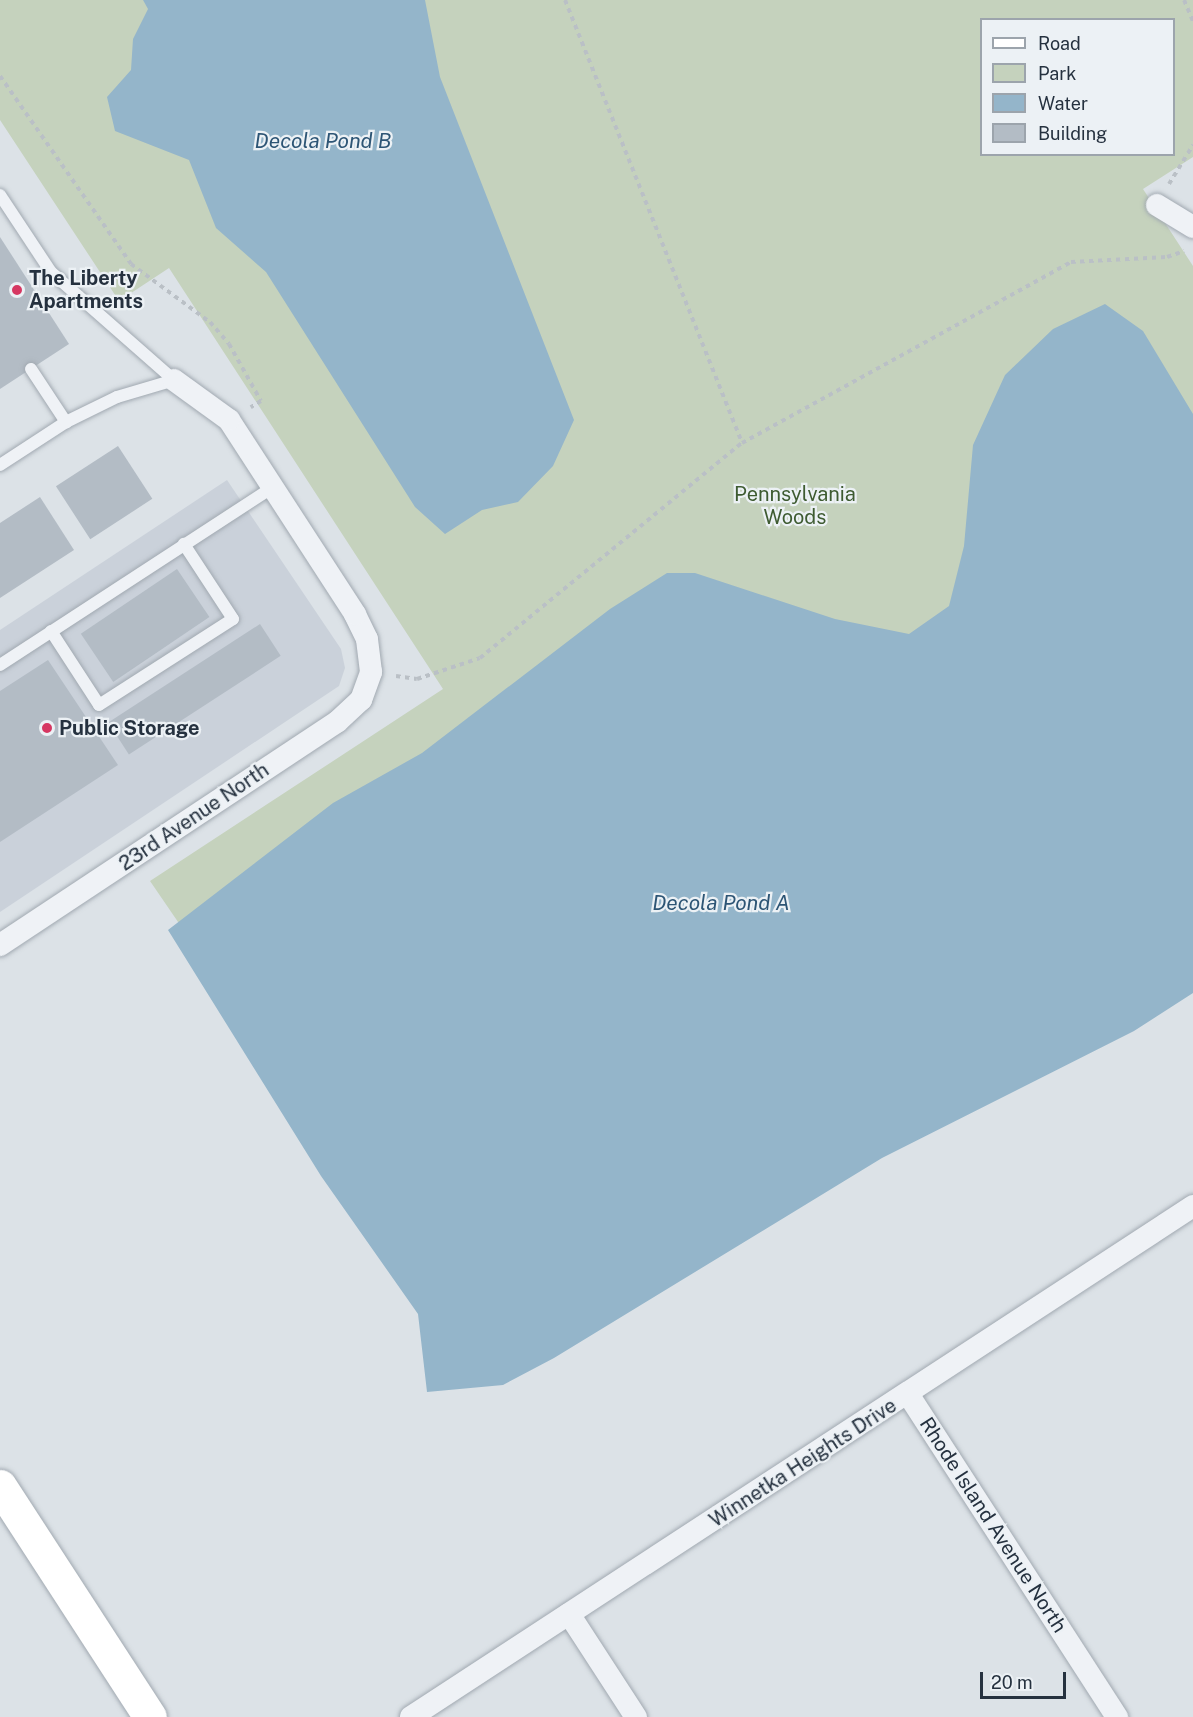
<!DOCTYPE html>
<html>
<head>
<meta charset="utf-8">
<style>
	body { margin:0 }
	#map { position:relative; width:1193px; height:1717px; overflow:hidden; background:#dce2e7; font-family:"Public Sans",sans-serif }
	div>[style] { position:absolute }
	.built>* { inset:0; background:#cad1da }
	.green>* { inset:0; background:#c5d2bd }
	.water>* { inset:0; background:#94b5ca }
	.building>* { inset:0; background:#b3bcc5; transform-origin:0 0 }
	.path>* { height:4px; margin-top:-2px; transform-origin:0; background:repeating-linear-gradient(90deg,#bac0c6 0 4.5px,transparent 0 9px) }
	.roads { filter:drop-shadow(0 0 2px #a1a9b1) drop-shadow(0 0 2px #a1a9b1) }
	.service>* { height:12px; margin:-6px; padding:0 6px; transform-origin:6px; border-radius:6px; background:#eff2f6 }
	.minor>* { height:22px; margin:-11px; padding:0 11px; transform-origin:11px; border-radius:11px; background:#eff2f6 }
	.secondary>* { height:33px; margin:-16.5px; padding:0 16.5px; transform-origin:16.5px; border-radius:16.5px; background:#fff }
	.dots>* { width:16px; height:16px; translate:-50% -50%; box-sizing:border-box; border:3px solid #ecf1f5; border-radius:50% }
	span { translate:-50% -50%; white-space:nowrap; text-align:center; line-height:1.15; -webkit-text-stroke:4.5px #ecf1f5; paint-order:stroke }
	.poi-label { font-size:20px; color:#25313f; font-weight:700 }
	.left { translate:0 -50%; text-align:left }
	.park-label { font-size:20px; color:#3e5b31 }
	.street-label { font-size:20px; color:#25313f }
	.water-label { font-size:21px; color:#2d5575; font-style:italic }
	.legend { position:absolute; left:980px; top:18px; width:195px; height:138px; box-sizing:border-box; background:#ecf1f5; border:2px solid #9ca4ac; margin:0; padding:8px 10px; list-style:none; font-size:18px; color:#25313f }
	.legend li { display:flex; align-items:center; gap:12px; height:30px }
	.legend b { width:30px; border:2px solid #9ca4ac }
	.scale { position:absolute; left:980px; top:1672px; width:86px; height:27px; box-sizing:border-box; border:3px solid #25313f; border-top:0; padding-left:8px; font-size:18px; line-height:21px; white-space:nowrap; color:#25313f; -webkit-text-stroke:4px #ecf1f5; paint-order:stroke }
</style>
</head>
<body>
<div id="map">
	<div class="built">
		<div style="clip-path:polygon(227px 480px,341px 649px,345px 668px,339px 686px,0 912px,0 630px)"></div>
	</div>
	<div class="green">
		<div style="clip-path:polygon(evenodd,0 0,1193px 0,1193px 157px,1143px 189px,1193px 266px,1193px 895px,473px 1353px,150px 881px,443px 689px,169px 268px,119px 301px,0 120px,0 0,982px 20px,1174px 20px,1174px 154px,982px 154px,982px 20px)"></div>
	</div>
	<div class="water">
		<div style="clip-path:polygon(143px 0,425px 0,440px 77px,574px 420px,553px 466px,518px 502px,482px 510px,445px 534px,415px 507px,266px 272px,216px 228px,189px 160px,115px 131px,107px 97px,131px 70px,133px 39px,148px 9px)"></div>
		<div style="clip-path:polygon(1105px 304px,1143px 331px,1193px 414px,1193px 993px,1134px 1031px,882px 1158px,554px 1358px,503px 1385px,427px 1392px,418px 1314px,321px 1176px,168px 930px,333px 803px,422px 753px,610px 609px,667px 573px,695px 573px,835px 619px,909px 634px,949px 606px,964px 546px,973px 445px,1005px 375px,1053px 329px)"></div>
	</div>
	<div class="building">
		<div style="clip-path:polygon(0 237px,69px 344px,0 389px)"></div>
		<div style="left:118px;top:446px;width:63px;height:74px;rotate:57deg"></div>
		<div style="clip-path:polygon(40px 497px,74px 550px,0 598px,0 523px)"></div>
		<div style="left:177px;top:569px;width:58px;height:116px;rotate:56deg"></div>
		<div style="left:260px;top:624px;width:38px;height:181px;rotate:57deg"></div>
		<div style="clip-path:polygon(48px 660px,118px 765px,0 842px,0 691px)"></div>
	</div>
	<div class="path">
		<div style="left:565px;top:0;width:477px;rotate:68.2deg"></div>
		<div style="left:1184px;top:0;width:23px;rotate:67deg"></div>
		<div style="left:0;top:76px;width:229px;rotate:55.1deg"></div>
		<div style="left:131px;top:264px;width:98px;rotate:36.3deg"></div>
		<div style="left:210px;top:322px;width:29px;rotate:49deg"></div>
		<div style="left:229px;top:344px;width:65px;rotate:60.7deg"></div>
		<div style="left:261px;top:401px;width:12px;rotate:149deg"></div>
		<div style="left:1169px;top:184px;width:46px;rotate:-58.4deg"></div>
		<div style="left:396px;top:676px;width:21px;rotate:8deg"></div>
		<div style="left:417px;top:679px;width:66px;rotate:-18.4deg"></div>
		<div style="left:480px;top:658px;width:339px;rotate:-39.4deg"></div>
		<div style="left:742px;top:443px;width:376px;rotate:-28.8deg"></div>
		<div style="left:1071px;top:262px;width:96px;rotate:-3deg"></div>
		<div style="left:1167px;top:257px;width:18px;rotate:-19deg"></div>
	</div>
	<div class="roads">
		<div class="service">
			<div style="left:0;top:195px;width:92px;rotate:56.5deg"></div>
			<div style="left:51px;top:272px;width:164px;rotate:41.3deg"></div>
			<div style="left:31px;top:369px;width:64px;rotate:56.6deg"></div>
			<div style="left:0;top:465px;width:79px;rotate:-33.1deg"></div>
			<div style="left:66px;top:422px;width:57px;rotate:-26.1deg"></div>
			<div style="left:117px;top:397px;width:59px;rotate:-16.6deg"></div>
			<div style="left:51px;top:631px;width:88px;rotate:57deg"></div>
			<div style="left:99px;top:705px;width:159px;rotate:-32.7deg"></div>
			<div style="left:233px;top:619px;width:90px;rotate:-123.2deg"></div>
			<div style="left:0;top:665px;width:326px;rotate:-33.1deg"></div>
		</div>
		<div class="minor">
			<div style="left:1157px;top:205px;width:42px;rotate:31.4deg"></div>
			<div style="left:0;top:945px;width:404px;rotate:-33.5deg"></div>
			<div style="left:337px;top:722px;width:33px;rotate:-43deg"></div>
			<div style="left:361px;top:700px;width:30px;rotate:-70deg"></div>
			<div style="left:371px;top:672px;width:33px;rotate:-97deg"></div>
			<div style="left:367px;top:639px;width:28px;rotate:-116deg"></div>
			<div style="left:355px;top:614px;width:231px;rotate:-123deg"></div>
			<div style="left:229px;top:420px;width:68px;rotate:-144deg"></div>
			<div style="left:908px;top:1394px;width:385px;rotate:57.1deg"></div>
			<div style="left:569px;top:1614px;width:123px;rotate:57deg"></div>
			<div style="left:411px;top:1717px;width:934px;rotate:-33.16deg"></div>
		</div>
		<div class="secondary">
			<div style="left:0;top:1486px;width:275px;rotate:57deg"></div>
		</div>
	</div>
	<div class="dots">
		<div style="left:17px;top:290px;background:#d63762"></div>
		<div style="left:47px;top:728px;background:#d63762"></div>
	</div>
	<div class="poi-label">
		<span class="left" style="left:29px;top:290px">The Liberty<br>Apartments</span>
		<span class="left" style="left:59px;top:728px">Public Storage</span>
	</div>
	<div class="park-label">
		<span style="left:795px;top:506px">Pennsylvania<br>Woods</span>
	</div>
	<div class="street-label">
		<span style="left:194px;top:817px;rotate:-34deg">23rd Avenue North</span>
		<span style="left:803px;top:1463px;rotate:-33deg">Winnetka Heights Drive</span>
		<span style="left:993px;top:1525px;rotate:57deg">Rhode Island Avenue North</span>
	</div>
	<div class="water-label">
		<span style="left:323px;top:141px">Decola Pond B</span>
		<span style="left:721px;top:903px">Decola Pond A</span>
	</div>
	<ul class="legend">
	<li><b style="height:8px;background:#fff"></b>Road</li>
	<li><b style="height:16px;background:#c5d2bd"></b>Park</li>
	<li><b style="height:16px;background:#94b5ca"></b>Water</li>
	<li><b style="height:16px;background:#b3bcc5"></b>Building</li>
	</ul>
	<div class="scale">20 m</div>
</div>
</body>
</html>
